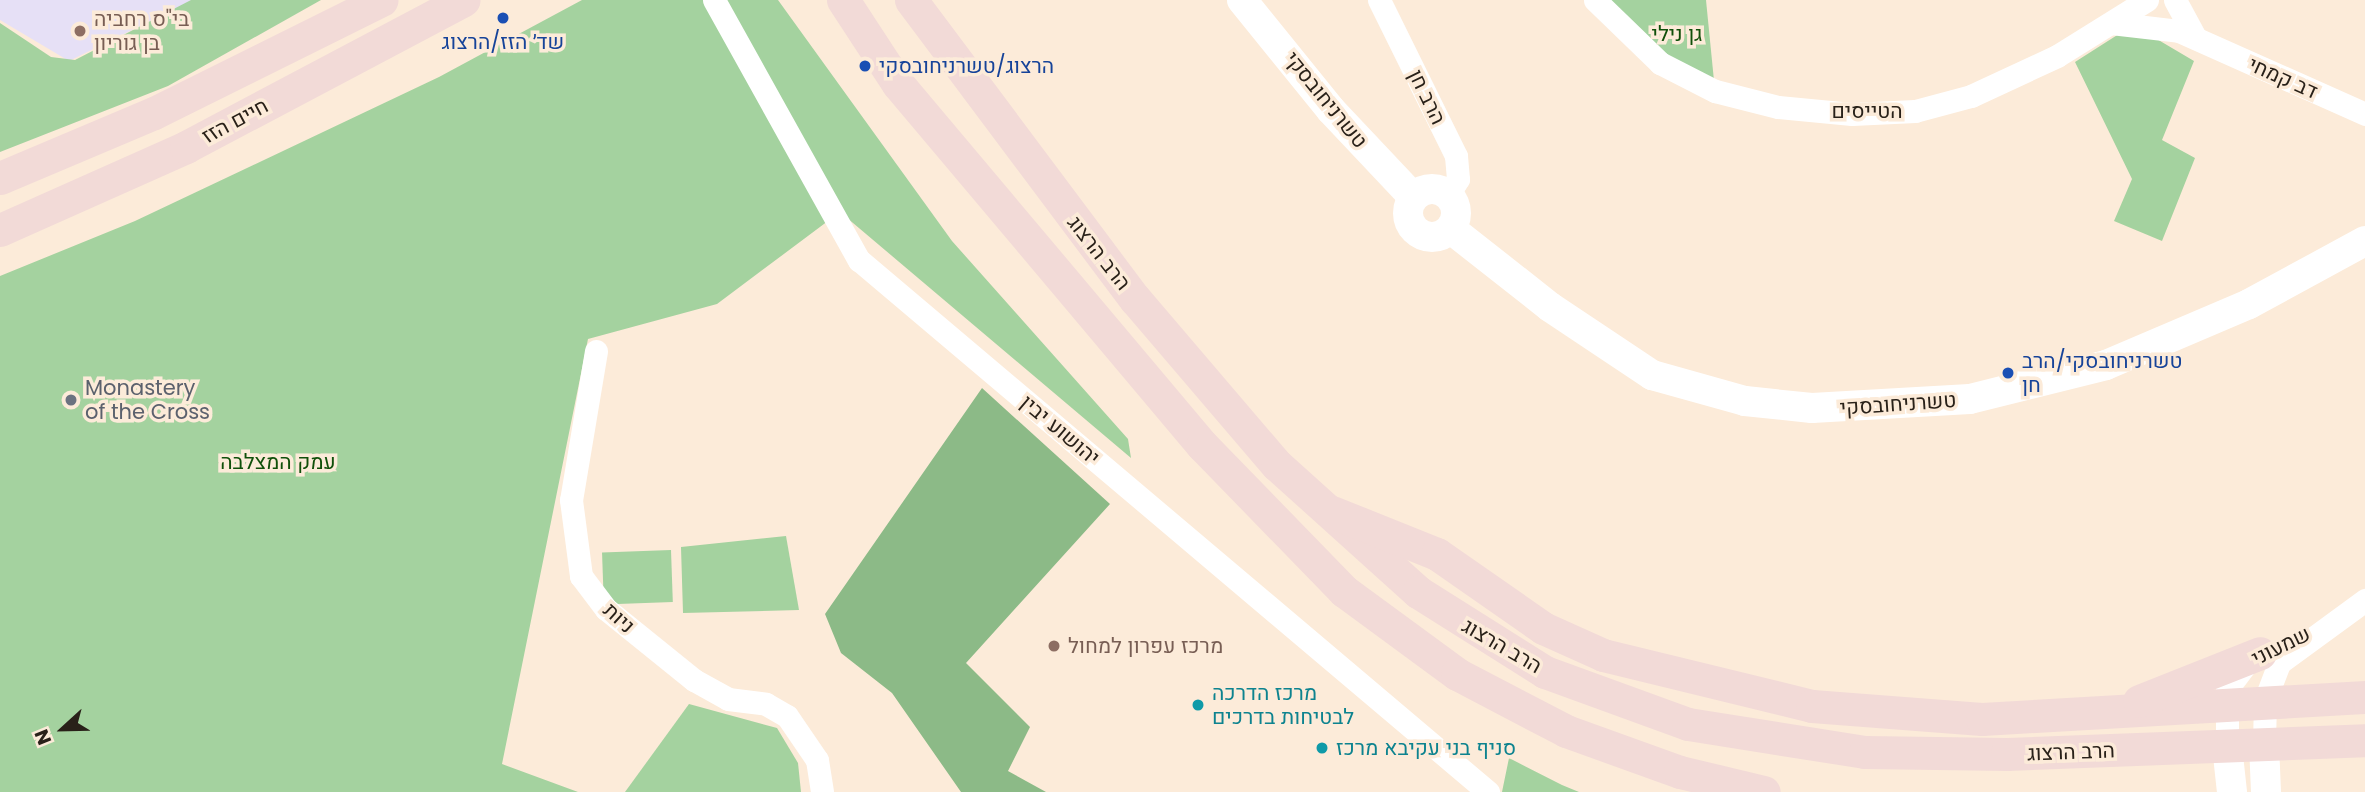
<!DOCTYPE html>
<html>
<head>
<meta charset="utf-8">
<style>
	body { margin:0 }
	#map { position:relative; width:2365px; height:792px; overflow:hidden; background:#fcebd9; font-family:Poppins,Heebo,sans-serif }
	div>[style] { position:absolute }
	.education>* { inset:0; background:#e6e0f6 }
	.green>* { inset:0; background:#a4d29f; transform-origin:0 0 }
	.forest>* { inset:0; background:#8cba87 }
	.minor>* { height:23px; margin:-11.5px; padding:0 11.5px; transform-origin:11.5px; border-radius:11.5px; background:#fff }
	.tertiary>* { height:30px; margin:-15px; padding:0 15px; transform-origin:15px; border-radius:15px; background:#fff }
	.tertiary>.ring { margin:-15px; padding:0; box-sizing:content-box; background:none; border:30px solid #fff; border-radius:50% }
	.secondary>* { height:33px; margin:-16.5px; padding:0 16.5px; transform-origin:16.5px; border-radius:16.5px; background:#f2dad7 }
	.dots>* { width:19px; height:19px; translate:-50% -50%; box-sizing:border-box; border:4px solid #fcebd9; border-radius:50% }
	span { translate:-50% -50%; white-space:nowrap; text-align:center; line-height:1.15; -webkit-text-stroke:7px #fcebd9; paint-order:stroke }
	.education-label { font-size:21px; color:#785e54 }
	.left { translate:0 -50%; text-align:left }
	.park-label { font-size:21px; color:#10500a }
	.transit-label { font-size:21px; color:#164399 }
	.street-label { font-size:21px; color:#292119 }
	.worship-label { font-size:21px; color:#5b616d }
	.culture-label { font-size:21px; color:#0d838f }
	.north { position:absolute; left:28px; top:694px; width:70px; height:70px; -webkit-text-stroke:5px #fcebd9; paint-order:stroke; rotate:248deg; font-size:19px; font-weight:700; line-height:28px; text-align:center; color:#292119 }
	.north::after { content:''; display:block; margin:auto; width:24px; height:32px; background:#292119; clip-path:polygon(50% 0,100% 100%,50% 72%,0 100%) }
</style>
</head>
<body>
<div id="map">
	<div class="education">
		<div style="clip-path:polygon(0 0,193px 0,69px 61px,0 20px)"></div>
	</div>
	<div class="green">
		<div style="clip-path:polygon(191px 0,321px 0,168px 86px,0 152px,0 23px,51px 57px,75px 60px)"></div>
		<div style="clip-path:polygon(582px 0,778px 0,952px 241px,1128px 439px,1131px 458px,840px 212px,717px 304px,588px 339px,502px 764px,578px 792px,0 792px,0 276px,135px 221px,439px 77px)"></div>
		<div style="clip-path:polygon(1608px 0,1706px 0,1715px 91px,1676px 73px)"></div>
		<div style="clip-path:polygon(2133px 25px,2194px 61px,2162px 140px,2195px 158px,2162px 241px,2114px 221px,2132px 179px,2075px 62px)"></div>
		<div style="clip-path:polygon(786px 536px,799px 610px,683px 613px,681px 547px)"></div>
		<div style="left:671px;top:550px;width:52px;height:69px;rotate:88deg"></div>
		<div style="clip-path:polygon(689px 704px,777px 728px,798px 763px,801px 792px,625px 792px)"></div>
		<div style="clip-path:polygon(1509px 758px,1562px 785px,1579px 792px,1502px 792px)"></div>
	</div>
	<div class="forest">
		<div style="clip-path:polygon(982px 388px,1110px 504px,966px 663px,1030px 727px,1008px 771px,1046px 792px,961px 792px,892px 693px,841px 653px,825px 614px)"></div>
	</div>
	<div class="minor">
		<div style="left:714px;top:0;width:298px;rotate:60.9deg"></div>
		<div style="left:859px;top:260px;width:824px;rotate:40.22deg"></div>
		<div style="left:1379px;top:0;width:174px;rotate:63.7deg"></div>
		<div style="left:1456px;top:156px;width:23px;rotate:85deg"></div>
		<div style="left:1458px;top:179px;width:19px;rotate:122deg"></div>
		<div style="left:1595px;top:0;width:91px;rotate:44.1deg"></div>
		<div style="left:1660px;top:63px;width:62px;rotate:27deg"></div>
		<div style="left:1715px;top:91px;width:65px;rotate:14.3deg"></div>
		<div style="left:1778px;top:107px;width:74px;rotate:5.4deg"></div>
		<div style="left:1852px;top:114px;width:63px;rotate:-2.7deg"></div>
		<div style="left:1915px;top:111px;width:58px;rotate:-15deg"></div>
		<div style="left:1971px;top:96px;width:95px;rotate:-24.9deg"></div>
		<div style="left:2057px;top:56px;width:106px;rotate:-31.9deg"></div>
		<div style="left:2175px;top:0;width:42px;rotate:61.6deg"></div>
		<div style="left:2111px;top:23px;width:68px;rotate:6.7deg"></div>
		<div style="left:2179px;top:31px;width:204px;rotate:24deg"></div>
		<div style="left:596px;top:351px;width:151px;rotate:99.5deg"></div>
		<div style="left:571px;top:500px;width:77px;rotate:82.5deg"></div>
		<div style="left:581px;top:576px;width:41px;rotate:52.9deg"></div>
		<div style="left:606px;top:609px;width:113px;rotate:38.9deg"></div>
		<div style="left:694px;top:680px;width:39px;rotate:29deg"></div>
		<div style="left:728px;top:699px;width:38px;rotate:7deg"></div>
		<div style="left:766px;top:704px;width:24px;rotate:30deg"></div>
		<div style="left:787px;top:716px;width:53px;rotate:55.7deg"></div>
		<div style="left:817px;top:760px;width:32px;rotate:81deg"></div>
		<div style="left:2264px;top:744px;width:44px;rotate:-88.7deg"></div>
		<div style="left:2265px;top:700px;width:40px;rotate:-69deg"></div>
		<div style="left:2279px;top:663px;width:107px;rotate:-36.2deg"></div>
		<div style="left:2227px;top:746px;width:57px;rotate:-90deg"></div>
		<div style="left:2227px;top:689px;width:36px;rotate:-53deg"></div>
	</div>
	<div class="tertiary">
		<div style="left:1242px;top:0;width:141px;rotate:51deg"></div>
		<div style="left:1331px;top:110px;width:120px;rotate:46.7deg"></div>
		<div class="ring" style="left:1408px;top:189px;width:18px;height:18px"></div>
		<div style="left:1451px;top:229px;width:126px;rotate:38.2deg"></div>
		<div style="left:1550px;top:307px;width:123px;rotate:33.7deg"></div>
		<div style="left:1652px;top:375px;width:97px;rotate:15.6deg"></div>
		<div style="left:1745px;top:401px;width:67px;rotate:6deg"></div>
		<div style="left:1812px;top:408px;width:158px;rotate:-3.3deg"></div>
		<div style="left:1970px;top:399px;width:140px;rotate:-14deg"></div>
		<div style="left:2106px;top:365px;width:155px;rotate:-23.1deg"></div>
		<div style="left:2249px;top:304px;width:132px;rotate:-28.5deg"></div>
		<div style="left:2264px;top:744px;width:48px;rotate:87.6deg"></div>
		<div style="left:2227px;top:746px;width:46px;rotate:83.8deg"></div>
	</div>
	<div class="secondary">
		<div style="left:843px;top:0;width:100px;rotate:56.8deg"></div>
		<div style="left:898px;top:84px;width:472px;rotate:49.9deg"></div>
		<div style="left:1202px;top:445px;width:204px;rotate:45.8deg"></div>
		<div style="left:1344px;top:591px;width:140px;rotate:36.3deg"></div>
		<div style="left:1457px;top:674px;width:123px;rotate:27.6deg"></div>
		<div style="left:1566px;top:731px;width:121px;rotate:19.8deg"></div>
		<div style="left:1680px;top:772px;width:86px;rotate:13.4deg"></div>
		<div style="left:911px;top:0;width:374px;rotate:53.2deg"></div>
		<div style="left:1135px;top:299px;width:218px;rotate:49.5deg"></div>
		<div style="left:1277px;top:465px;width:190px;rotate:42deg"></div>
		<div style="left:1418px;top:592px;width:150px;rotate:32.2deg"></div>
		<div style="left:1545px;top:672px;width:152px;rotate:20deg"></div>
		<div style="left:1688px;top:724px;width:179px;rotate:9deg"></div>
		<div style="left:1865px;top:752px;width:142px;rotate:0.8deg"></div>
		<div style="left:2007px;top:754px;width:358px;rotate:-2.2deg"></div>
		<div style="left:0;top:178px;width:167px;rotate:-22.9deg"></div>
		<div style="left:154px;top:113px;width:254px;rotate:-26.4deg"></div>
		<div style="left:0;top:230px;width:204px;rotate:-24deg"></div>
		<div style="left:186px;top:147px;width:314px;rotate:-27.9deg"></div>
		<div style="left:1332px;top:512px;width:113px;rotate:21.8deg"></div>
		<div style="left:1437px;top:554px;width:129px;rotate:34.9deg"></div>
		<div style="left:1543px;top:628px;width:66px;rotate:24.2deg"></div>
		<div style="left:1603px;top:655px;width:215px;rotate:13.7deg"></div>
		<div style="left:1812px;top:706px;width:170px;rotate:4.4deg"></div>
		<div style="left:1982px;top:719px;width:384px;rotate:-3.3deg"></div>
		<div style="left:2139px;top:701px;width:130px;rotate:-21.6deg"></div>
	</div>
	<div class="dots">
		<div style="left:503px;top:18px;background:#1a4fb4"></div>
		<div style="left:80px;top:31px;background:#8d6e63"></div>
		<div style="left:865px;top:66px;background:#1a4fb4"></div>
		<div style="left:2008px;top:373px;background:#1a4fb4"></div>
		<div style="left:71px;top:400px;background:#6b7280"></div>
		<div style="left:1054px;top:646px;background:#8d6e63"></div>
		<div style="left:1198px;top:705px;background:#0f9aa8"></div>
		<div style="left:1322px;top:748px;background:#0f9aa8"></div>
	</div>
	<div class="education-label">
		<span class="left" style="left:94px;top:31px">בי"ס רחביה<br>בן גוריון</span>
		<span class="left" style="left:1068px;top:646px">מרכז עפרון למחול</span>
	</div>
	<div class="park-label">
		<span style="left:1677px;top:34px">גן נילי</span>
		<span style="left:278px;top:462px">עמק המצלבה</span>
	</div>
	<div class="transit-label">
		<span style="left:503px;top:42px">שד׳ הזז/הרצוג</span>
		<span class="left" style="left:879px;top:66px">הרצוג/טשרניחובסקי</span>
		<span class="left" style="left:2022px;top:373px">טשרניחובסקי/הרב<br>חן</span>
	</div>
	<div class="street-label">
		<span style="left:2283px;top:78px;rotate:24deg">דב קמחי</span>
		<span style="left:1427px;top:97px;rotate:64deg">הרב חן</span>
		<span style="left:1326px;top:100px;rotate:51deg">טשרניחובסקי</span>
		<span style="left:1867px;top:111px">הטייסים</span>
		<span style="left:235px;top:121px;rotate:-28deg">חיים הזז</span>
		<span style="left:1099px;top:253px;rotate:52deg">הרב הרצוג</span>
		<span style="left:1898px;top:404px;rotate:-4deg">טשרניחובסקי</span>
		<span style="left:1060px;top:430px;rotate:40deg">יהושוע יבין</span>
		<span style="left:619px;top:618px;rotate:42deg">ניות</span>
		<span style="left:1502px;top:646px;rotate:30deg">הרב הרצוג</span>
		<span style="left:2281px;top:646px;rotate:-26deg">שמעוני</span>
		<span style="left:2071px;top:752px;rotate:-2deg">הרב הרצוג</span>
	</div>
	<div class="worship-label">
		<span class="left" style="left:85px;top:400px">Monastery<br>of the Cross</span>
	</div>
	<div class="culture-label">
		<span class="left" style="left:1212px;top:705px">מרכז הדרכה<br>לבטיחות בדרכים</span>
		<span class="left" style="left:1336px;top:748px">סניף בני עקיבא מרכז</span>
	</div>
	<div class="north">N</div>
</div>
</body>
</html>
